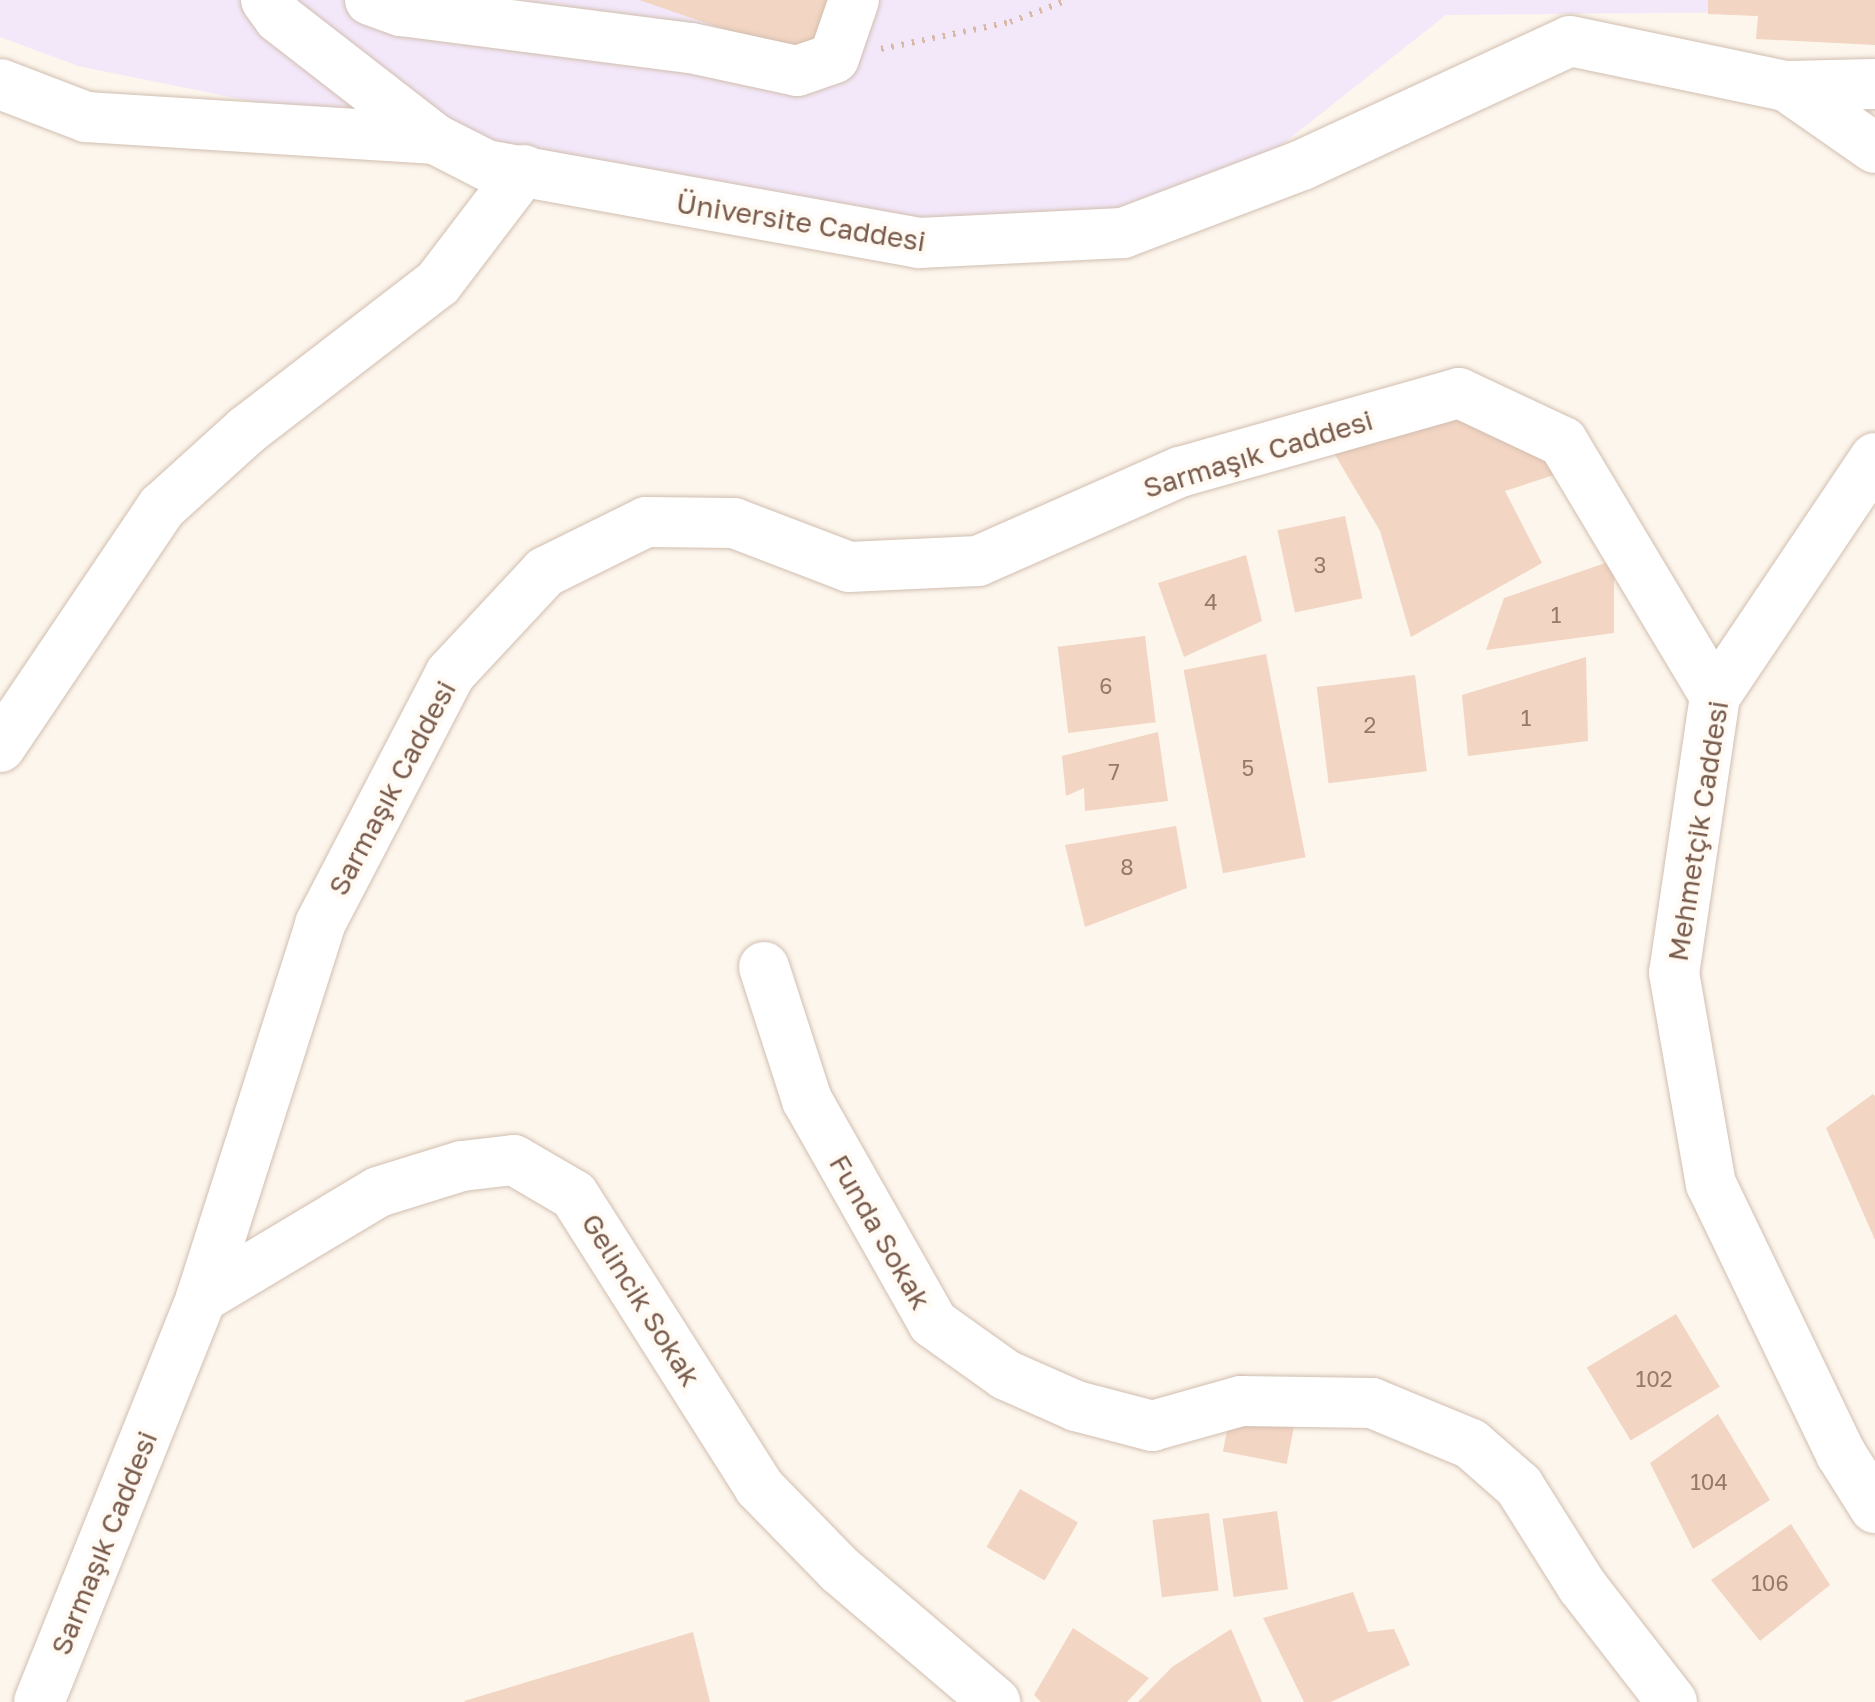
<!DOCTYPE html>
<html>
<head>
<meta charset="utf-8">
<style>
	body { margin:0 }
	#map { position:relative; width:1875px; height:1702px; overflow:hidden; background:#fdf6ec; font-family:"Golos Text",sans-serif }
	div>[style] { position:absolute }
	.education>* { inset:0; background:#f3e8fa }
	.building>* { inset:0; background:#f3d5c3; transform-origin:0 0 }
	.path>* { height:6px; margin-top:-3px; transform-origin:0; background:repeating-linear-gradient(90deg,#d9b8a5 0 2.5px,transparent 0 10.5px) }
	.roads { filter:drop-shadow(0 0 2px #d1beb0) drop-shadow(0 0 2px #d1beb0) }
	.minor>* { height:50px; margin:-25px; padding:0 25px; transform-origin:25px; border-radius:25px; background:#fff }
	span { translate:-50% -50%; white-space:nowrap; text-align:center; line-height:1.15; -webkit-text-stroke:8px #fffaf3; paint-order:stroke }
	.number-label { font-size:22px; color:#987a6a }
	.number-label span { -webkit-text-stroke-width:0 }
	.street-label { font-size:28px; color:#7a5c4d }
</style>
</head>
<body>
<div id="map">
	<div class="education">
		<div style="clip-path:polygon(0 0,1875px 0,1875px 11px,1446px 15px,1280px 146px,1110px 240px,723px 197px,78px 66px,0 37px)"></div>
	</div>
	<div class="building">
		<div style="clip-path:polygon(639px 0,832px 0,812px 59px)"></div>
		<div style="clip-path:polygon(1708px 0,1875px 0,1875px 45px,1756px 39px,1758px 16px,1708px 14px)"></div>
		<div style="clip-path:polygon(1459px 410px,1541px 450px,1554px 475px,1505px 491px,1542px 563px,1411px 637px,1380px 531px,1331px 448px)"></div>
		<div style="left:1345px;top:516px;width:84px;height:69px;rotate:78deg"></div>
		<div style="clip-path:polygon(1246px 555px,1262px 621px,1184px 657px,1158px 583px)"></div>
		<div style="clip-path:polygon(1614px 560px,1614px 633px,1486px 650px,1504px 598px)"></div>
		<div style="left:1145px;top:636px;width:87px;height:88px;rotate:83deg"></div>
		<div style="left:1266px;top:654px;width:207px;height:84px;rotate:79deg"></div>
		<div style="clip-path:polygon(1586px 657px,1588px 741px,1468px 756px,1462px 695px)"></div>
		<div style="left:1415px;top:675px;width:97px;height:99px;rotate:83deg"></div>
		<div style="clip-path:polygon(1158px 732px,1168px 801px,1085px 811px,1084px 788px,1066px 796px,1062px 756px)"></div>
		<div style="clip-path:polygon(1176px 826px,1187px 888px,1085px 927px,1065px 845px)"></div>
		<div style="clip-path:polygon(1873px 1094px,1875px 1096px,1875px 1240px,1826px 1128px)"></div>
		<div style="left:1676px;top:1314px;width:85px;height:104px;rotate:59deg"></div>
		<div style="left:1238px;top:1374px;width:65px;height:79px;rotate:11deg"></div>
		<div style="clip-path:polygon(1718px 1414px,1770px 1500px,1693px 1549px,1650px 1463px)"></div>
		<div style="left:1020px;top:1489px;width:67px;height:67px;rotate:30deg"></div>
		<div style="left:1277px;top:1511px;width:79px;height:55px;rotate:82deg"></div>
		<div style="left:1209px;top:1513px;width:78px;height:57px;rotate:83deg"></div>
		<div style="clip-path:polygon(1791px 1524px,1830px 1585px,1760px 1641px,1711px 1580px)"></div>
		<div style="clip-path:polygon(1353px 1592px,1368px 1632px,1394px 1629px,1410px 1665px,1331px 1702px,1304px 1702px,1263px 1618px)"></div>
		<div style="clip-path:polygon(1073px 1628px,1149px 1678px,1127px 1702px,1041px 1702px,1034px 1695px)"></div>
		<div style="clip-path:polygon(1231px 1629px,1262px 1702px,1138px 1702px,1172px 1667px)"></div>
		<div style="clip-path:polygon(693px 1632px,710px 1702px,465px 1702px,464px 1701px)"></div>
	</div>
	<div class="path">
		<div style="left:881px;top:49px;width:132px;rotate:-11.8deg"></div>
		<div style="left:1010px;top:22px;width:62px;rotate:-20.8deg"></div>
	</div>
	<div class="roads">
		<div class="minor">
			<div style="left:266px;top:0;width:22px;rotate:54deg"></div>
			<div style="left:279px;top:18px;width:197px;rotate:37.8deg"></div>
			<div style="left:370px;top:0;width:33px;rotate:20deg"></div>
			<div style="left:401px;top:11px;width:292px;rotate:7.3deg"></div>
			<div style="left:691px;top:48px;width:108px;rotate:12.2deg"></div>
			<div style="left:797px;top:71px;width:39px;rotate:-19deg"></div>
			<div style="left:834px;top:58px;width:61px;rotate:-71deg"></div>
			<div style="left:0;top:84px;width:92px;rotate:21deg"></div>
			<div style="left:86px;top:117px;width:350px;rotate:3.6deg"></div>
			<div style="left:435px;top:139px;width:57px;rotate:27deg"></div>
			<div style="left:486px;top:165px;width:440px;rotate:10.2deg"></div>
			<div style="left:919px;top:243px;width:204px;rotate:-2.8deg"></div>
			<div style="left:1123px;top:233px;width:191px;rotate:-20.8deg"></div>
			<div style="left:1302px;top:165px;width:295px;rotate:-24.8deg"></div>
			<div style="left:1570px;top:41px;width:221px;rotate:11.8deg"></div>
			<div style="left:1786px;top:86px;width:89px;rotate:-1.3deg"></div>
			<div style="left:1786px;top:86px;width:108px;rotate:34.9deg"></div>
			<div style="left:1875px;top:458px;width:287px;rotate:123.9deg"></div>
			<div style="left:1715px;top:696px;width:280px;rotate:98.4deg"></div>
			<div style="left:1674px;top:973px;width:214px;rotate:80.1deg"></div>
			<div style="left:1711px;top:1184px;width:300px;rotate:64.3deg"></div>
			<div style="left:1841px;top:1454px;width:64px;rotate:57.8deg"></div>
			<div style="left:0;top:747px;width:290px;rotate:-56deg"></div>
			<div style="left:162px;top:507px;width:115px;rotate:-42.2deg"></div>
			<div style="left:247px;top:430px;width:241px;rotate:-37.6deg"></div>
			<div style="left:438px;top:283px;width:142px;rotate:-52.7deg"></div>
			<div style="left:764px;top:967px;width:140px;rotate:72.1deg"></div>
			<div style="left:807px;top:1100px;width:256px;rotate:60.5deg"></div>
			<div style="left:933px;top:1323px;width:90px;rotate:35.5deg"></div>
			<div style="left:1006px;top:1375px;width:77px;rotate:23.9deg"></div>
			<div style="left:1076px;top:1406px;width:79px;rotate:14.7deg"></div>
			<div style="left:1152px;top:1426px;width:92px;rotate:-15.7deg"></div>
			<div style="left:1241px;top:1401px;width:131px;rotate:0.9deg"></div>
			<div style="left:1372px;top:1403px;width:107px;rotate:22.5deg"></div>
			<div style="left:1471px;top:1444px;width:64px;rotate:41.2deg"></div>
			<div style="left:1519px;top:1486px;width:118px;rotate:57.8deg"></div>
			<div style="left:1582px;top:1586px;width:147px;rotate:52.2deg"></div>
			<div style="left:201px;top:1298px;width:206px;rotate:-30.9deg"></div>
			<div style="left:378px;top:1192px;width:88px;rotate:-17.2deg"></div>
			<div style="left:462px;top:1166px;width:52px;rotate:-6.6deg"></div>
			<div style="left:514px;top:1160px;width:69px;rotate:30.3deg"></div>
			<div style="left:574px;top:1195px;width:346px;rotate:57.6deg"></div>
			<div style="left:759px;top:1487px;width:116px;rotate:45.7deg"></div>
			<div style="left:840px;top:1570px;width:204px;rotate:40.4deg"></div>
			<div style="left:39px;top:1702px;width:435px;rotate:-68.1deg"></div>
			<div style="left:201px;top:1298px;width:392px;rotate:-72.3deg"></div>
			<div style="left:320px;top:924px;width:282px;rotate:-62.5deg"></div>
			<div style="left:450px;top:674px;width:139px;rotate:-47deg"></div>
			<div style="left:545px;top:572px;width:113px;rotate:-26.3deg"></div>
			<div style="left:646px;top:522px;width:88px;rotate:0.7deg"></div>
			<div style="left:734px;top:523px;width:123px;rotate:20.9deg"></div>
			<div style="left:849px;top:567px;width:129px;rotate:-2.7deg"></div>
			<div style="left:978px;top:561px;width:221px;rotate:-23.8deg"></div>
			<div style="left:1180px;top:472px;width:290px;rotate:-15.8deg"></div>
			<div style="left:1459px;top:393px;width:115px;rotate:25.2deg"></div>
			<div style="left:1563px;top:442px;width:296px;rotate:59.1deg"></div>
		</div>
	</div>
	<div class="number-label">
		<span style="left:1320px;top:565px">3</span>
		<span style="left:1211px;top:602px">4</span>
		<span style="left:1556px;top:615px">1</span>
		<span style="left:1106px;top:686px">6</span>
		<span style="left:1526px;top:718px">1</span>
		<span style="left:1370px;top:725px">2</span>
		<span style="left:1248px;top:768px">5</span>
		<span style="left:1114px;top:772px">7</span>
		<span style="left:1127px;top:867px">8</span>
		<span style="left:1654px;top:1379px">102</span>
		<span style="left:1709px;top:1482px">104</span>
		<span style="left:1770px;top:1583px">106</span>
	</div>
	<div class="street-label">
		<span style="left:801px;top:222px;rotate:9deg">Üniversite Caddesi</span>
		<span style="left:1258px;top:454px;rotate:-17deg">Sarmaşık Caddesi</span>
		<span style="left:392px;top:788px;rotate:-62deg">Sarmaşık Caddesi</span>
		<span style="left:1698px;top:831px;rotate:-81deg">Mehmetçik Caddesi</span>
		<span style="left:880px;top:1232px;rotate:60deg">Funda Sokak</span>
		<span style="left:641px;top:1300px;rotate:58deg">Gelincik Sokak</span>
		<span style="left:104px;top:1543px;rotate:-68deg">Sarmaşık Caddesi</span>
	</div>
</div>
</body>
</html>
